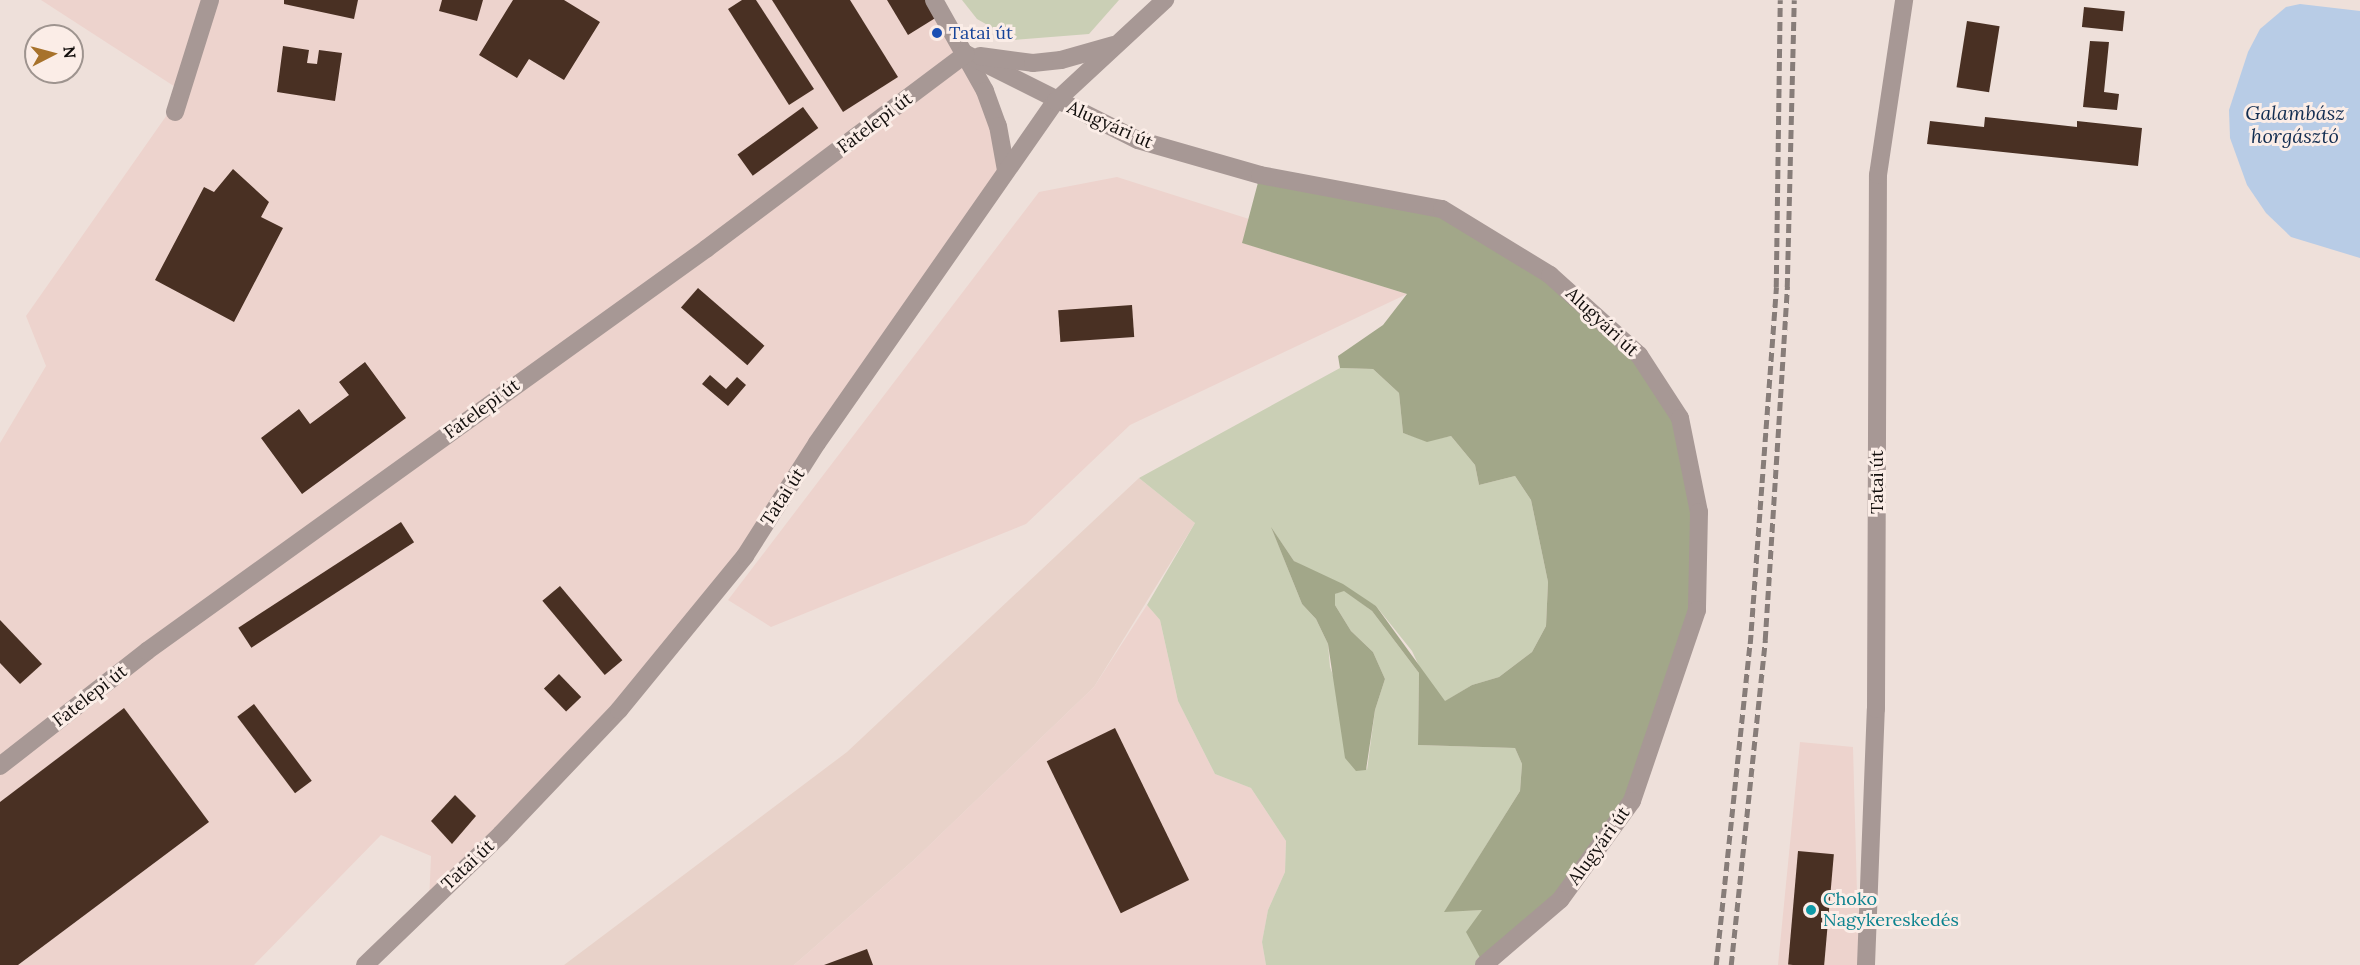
<!DOCTYPE html>
<html>
<head>
<meta charset="utf-8">
<style>
	body { margin:0 }
	#map { position:relative; width:2360px; height:965px; overflow:hidden; background:#eee0da; font-family:Lora,serif }
	div>[style] { position:absolute }
	.built>* { inset:0; background:#e8d2c9 }
	.industrial>* { inset:0; background:#edd3cd }
	.green>* { inset:0; background:#cacfb5 }
	.forest>* { inset:0; background:#a2a789 }
	.water>* { inset:0; background:#b8cce6 }
	.building>* { inset:0; background:#493023; transform-origin:0 0 }
	.minor>* { height:18px; margin:-9px; padding:0 9px; transform-origin:9px; border-radius:9px; background:#a79895 }
	.rail>* { height:4.5px; margin-top:-2.25px; transform-origin:0; background:repeating-linear-gradient(90deg,#877d79 0 9px,transparent 0 13.5px) }
	.dots>* { width:16px; height:16px; translate:-50% -50%; box-sizing:border-box; border:3px solid #fbede7; border-radius:50% }
	span { translate:-50% -50%; white-space:nowrap; text-align:center; line-height:1.15; -webkit-text-stroke:6px #fbede7; paint-order:stroke }
	.transit-label { font-size:18px; color:#164399 }
	.left { translate:0 -50%; text-align:left }
	.street-label { font-size:18px; color:#120e0c }
	.culture-label { font-size:18px; color:#0d838f }
	.water-label { font-size:20px; color:#122d51; font-style:italic }
	.north { position:absolute; left:24px; top:24px; width:60px; height:60px; box-sizing:border-box; background:#fbede7; border:2px solid #9e948f; border-radius:50%; rotate:84deg; font-size:16px; font-weight:700; line-height:24px; text-align:center; color:#120e0c }
	.north::after { content:''; display:block; margin:auto; width:21px; height:27px; background:#a7722b; clip-path:polygon(50% 0,100% 100%,50% 72%,0 100%) }
</style>
</head>
<body>
<div id="map">
	<div class="built">
		<div style="clip-path:polygon(1139px 478px,1195px 523px,1094px 687px,915px 859px,794px 965px,564px 965px,847px 752px)"></div>
	</div>
	<div class="industrial">
		<div style="clip-path:polygon(41px 0,934px 0,966px 54px,1006px 170px,745px 556px,619px 710px,429px 901px,431px 856px,381px 835px,254px 965px,0 965px,0 443px,46px 366px,26px 316px,183px 92px)"></div>
		<div style="clip-path:polygon(1117px 177px,1249px 219px,1243px 243px,1407px 294px,1130px 425px,1026px 524px,771px 627px,728px 600px,1039px 192px)"></div>
		<div style="clip-path:polygon(1147px 605px,1160px 620px,1178px 701px,1215px 774px,1251px 788px,1286px 841px,1285px 872px,1268px 910px,1262px 942px,1266px 965px,794px 965px,915px 859px,1094px 687px)"></div>
		<div style="clip-path:polygon(1800px 742px,1853px 747px,1857px 893px,1864px 965px,1778px 965px)"></div>
	</div>
	<div class="green">
		<div style="clip-path:polygon(962px 0,1119px 0,1089px 34px,1014px 40px,977px 19px)"></div>
		<div style="clip-path:polygon(1340px 368px,1373px 369px,1399px 393px,1403px 433px,1427px 441px,1451px 436px,1475px 465px,1479px 485px,1515px 476px,1531px 500px,1548px 582px,1546px 626px,1532px 652px,1499px 677px,1472px 685px,1444px 702px,1426px 681px,1412px 651px,1376px 606px,1294px 561px,1272px 529px,1302px 604px,1316px 619px,1328px 644px,1330px 667px,1367px 770px,1375px 710px,1385px 679px,1373px 652px,1351px 631px,1335px 605px,1335px 594px,1344px 590px,1372px 611px,1419px 673px,1418px 745px,1515px 748px,1522px 764px,1520px 791px,1445px 911px,1483px 910px,1484px 965px,1266px 965px,1262px 942px,1268px 910px,1285px 872px,1286px 841px,1251px 788px,1215px 774px,1178px 701px,1160px 620px,1147px 605px,1195px 523px,1139px 478px)"></div>
	</div>
	<div class="forest">
		<div style="clip-path:polygon(1260px 175px,1442px 209px,1500px 243px,1639px 355px,1680px 418px,1699px 512px,1697px 610px,1632px 801px,1560px 900px,1484px 965px,1466px 932px,1482px 910px,1444px 912px,1520px 791px,1522px 764px,1515px 748px,1418px 745px,1419px 673px,1372px 611px,1344px 591px,1335px 594px,1335px 605px,1351px 631px,1373px 652px,1385px 679px,1375px 710px,1366px 770px,1356px 771px,1345px 758px,1328px 644px,1316px 619px,1302px 604px,1271px 527px,1294px 561px,1343px 584px,1376px 606px,1445px 701px,1472px 685px,1499px 677px,1532px 652px,1546px 626px,1548px 582px,1531px 500px,1515px 476px,1479px 485px,1475px 465px,1451px 436px,1427px 442px,1403px 433px,1399px 393px,1373px 369px,1340px 368px,1338px 356px,1383px 325px,1407px 294px,1242px 243px)"></div>
	</div>
	<div class="water">
		<div style="clip-path:polygon(2300px 4px,2360px 11px,2360px 258px,2291px 237px,2266px 213px,2247px 185px,2230px 138px,2229px 110px,2248px 52px,2260px 29px,2286px 7px)"></div>
	</div>
	<div class="building">
		<div style="clip-path:polygon(284px 0,358px 0,354px 19px,284px 4px)"></div>
		<div style="clip-path:polygon(442px 0,483px 0,477px 21px,439px 11px)"></div>
		<div style="clip-path:polygon(513px 0,564px 0,600px 22px,564px 80px,529px 59px,517px 78px,479px 55px)"></div>
		<div style="clip-path:polygon(742px 0,756px 0,814px 89px,789px 105px,728px 9px)"></div>
		<div style="clip-path:polygon(772px 0,850px 0,898px 77px,843px 112px)"></div>
		<div style="clip-path:polygon(887px 0,926px 0,937px 17px,908px 35px)"></div>
		<div style="left:2084px;top:7px;width:41px;height:20px;rotate:6deg"></div>
		<div style="left:1967px;top:21px;width:33px;height:67px;rotate:9deg"></div>
		<div style="clip-path:polygon(2090px 41px,2109px 42px,2104px 92px,2119px 94px,2117px 110px,2083px 107px)"></div>
		<div style="clip-path:polygon(283px 46px,309px 50px,307px 63px,317px 64px,319px 50px,342px 53px,335px 101px,277px 92px)"></div>
		<div style="left:803px;top:107px;width:26px;height:81px;rotate:54deg"></div>
		<div style="clip-path:polygon(1985px 117px,2077px 127px,2077px 121px,2142px 128px,2138px 166px,1927px 144px,1930px 121px,1984px 127px)"></div>
		<div style="clip-path:polygon(233px 169px,269px 202px,261px 217px,283px 228px,234px 322px,155px 280px,204px 187px,214px 192px)"></div>
		<div style="left:698px;top:288px;width:88px;height:26px;rotate:41deg"></div>
		<div style="left:1132px;top:305px;width:32px;height:74px;rotate:86deg"></div>
		<div style="clip-path:polygon(365px 362px,406px 418px,302px 494px,261px 438px,299px 409px,310px 424px,349px 395px,339px 382px)"></div>
		<div style="clip-path:polygon(710px 375px,726px 389px,737px 377px,746px 385px,728px 406px,702px 384px)"></div>
		<div style="left:401px;top:522px;width:24px;height:194px;rotate:57deg"></div>
		<div style="left:560px;top:586px;width:97px;height:23px;rotate:50deg"></div>
		<div style="clip-path:polygon(0 620px,42px 664px,20px 684px,0 663px)"></div>
		<div style="left:559px;top:674px;width:32px;height:21px;rotate:46deg"></div>
		<div style="left:254px;top:704px;width:96px;height:21px;rotate:53deg"></div>
		<div style="clip-path:polygon(124px 708px,209px 822px,18px 965px,0 965px,0 802px)"></div>
		<div style="left:1115px;top:728px;width:169px;height:76px;rotate:64deg"></div>
		<div style="clip-path:polygon(455px 795px,476px 816px,452px 844px,431px 821px)"></div>
		<div style="left:1798px;top:851px;width:36px;height:114px;rotate:5deg"></div>
		<div style="clip-path:polygon(867px 949px,873px 965px,824px 965px)"></div>
	</div>
	<div class="minor">
		<div style="left:934px;top:0;width:104px;rotate:60.7deg"></div>
		<div style="left:985px;top:91px;width:37px;rotate:70deg"></div>
		<div style="left:998px;top:126px;width:45px;rotate:79.7deg"></div>
		<div style="left:966px;top:54px;width:192px;rotate:26.6deg"></div>
		<div style="left:1138px;top:140px;width:127px;rotate:16deg"></div>
		<div style="left:1260px;top:175px;width:185px;rotate:10.6deg"></div>
		<div style="left:1442px;top:209px;width:127px;rotate:31.4deg"></div>
		<div style="left:1550px;top:275px;width:120px;rotate:42deg"></div>
		<div style="left:1639px;top:355px;width:75px;rotate:56.9deg"></div>
		<div style="left:1680px;top:418px;width:96px;rotate:78.6deg"></div>
		<div style="left:1699px;top:512px;width:98px;rotate:91.2deg"></div>
		<div style="left:1697px;top:610px;width:202px;rotate:108.8deg"></div>
		<div style="left:1632px;top:801px;width:122px;rotate:126deg"></div>
		<div style="left:1560px;top:900px;width:100px;rotate:139.5deg"></div>
		<div style="left:980px;top:56px;width:53px;rotate:7.5deg"></div>
		<div style="left:1033px;top:63px;width:28px;rotate:-6deg"></div>
		<div style="left:1061px;top:60px;width:55px;rotate:-15.8deg"></div>
		<div style="left:175px;top:112px;width:117px;rotate:-72.6deg"></div>
		<div style="left:0;top:766px;width:187px;rotate:-38deg"></div>
		<div style="left:147px;top:651px;width:689px;rotate:-35.72deg"></div>
		<div style="left:706px;top:249px;width:325px;rotate:-36.9deg"></div>
		<div style="left:365px;top:965px;width:189px;rotate:-43.9deg"></div>
		<div style="left:501px;top:834px;width:171px;rotate:-46.4deg"></div>
		<div style="left:619px;top:710px;width:199px;rotate:-50.7deg"></div>
		<div style="left:745px;top:556px;width:134px;rotate:-57.5deg"></div>
		<div style="left:817px;top:443px;width:417px;rotate:-55.1deg"></div>
		<div style="left:1056px;top:101px;width:149px;rotate:-42.8deg"></div>
		<div style="left:1866px;top:965px;width:256px;rotate:-87.8deg"></div>
		<div style="left:1876px;top:709px;width:534px;rotate:-89.79deg"></div>
		<div style="left:1878px;top:175px;width:177px;rotate:-81.5deg"></div>
	</div>
	<div class="rail">
		<div style="left:1716px;top:965px;width:323px;rotate:-84deg"></div>
		<div style="left:1750px;top:644px;width:358px;rotate:-85.8deg"></div>
		<div style="left:1776px;top:287px;width:287px;rotate:-89.2deg"></div>
		<div style="left:1731px;top:965px;width:327px;rotate:-84deg"></div>
		<div style="left:1765px;top:640px;width:354px;rotate:-86.4deg"></div>
		<div style="left:1787px;top:287px;width:287px;rotate:-88.6deg"></div>
	</div>
	<div class="dots">
		<div style="left:937px;top:33px;background:#1a4fb4"></div>
		<div style="left:1811px;top:910px;background:#0f9aa8"></div>
	</div>
	<div class="transit-label">
		<span class="left" style="left:949px;top:33px">Tatai út</span>
	</div>
	<div class="street-label">
		<span style="left:875px;top:123px;rotate:-37deg">Fatelepi út</span>
		<span style="left:1110px;top:125px;rotate:24deg">Alugyári út</span>
		<span style="left:1602px;top:322px;rotate:43deg">Alugyári út</span>
		<span style="left:482px;top:409px;rotate:-36deg">Fatelepi út</span>
		<span style="left:1877px;top:482px;rotate:-90deg">Tatai út</span>
		<span style="left:783px;top:497px;rotate:-57deg">Tatai út</span>
		<span style="left:90px;top:696px;rotate:-38deg">Fatelepi út</span>
		<span style="left:1599px;top:846px;rotate:-54deg">Alugyári út</span>
		<span style="left:468px;top:865px;rotate:-43deg">Tatai út</span>
	</div>
	<div class="culture-label">
		<span class="left" style="left:1823px;top:910px">Choko<br>Nagykereskedés</span>
	</div>
	<div class="water-label">
		<span style="left:2295px;top:124px">Galambász<br>horgásztó</span>
	</div>
	<div class="north">N</div>
</div>
</body>
</html>
